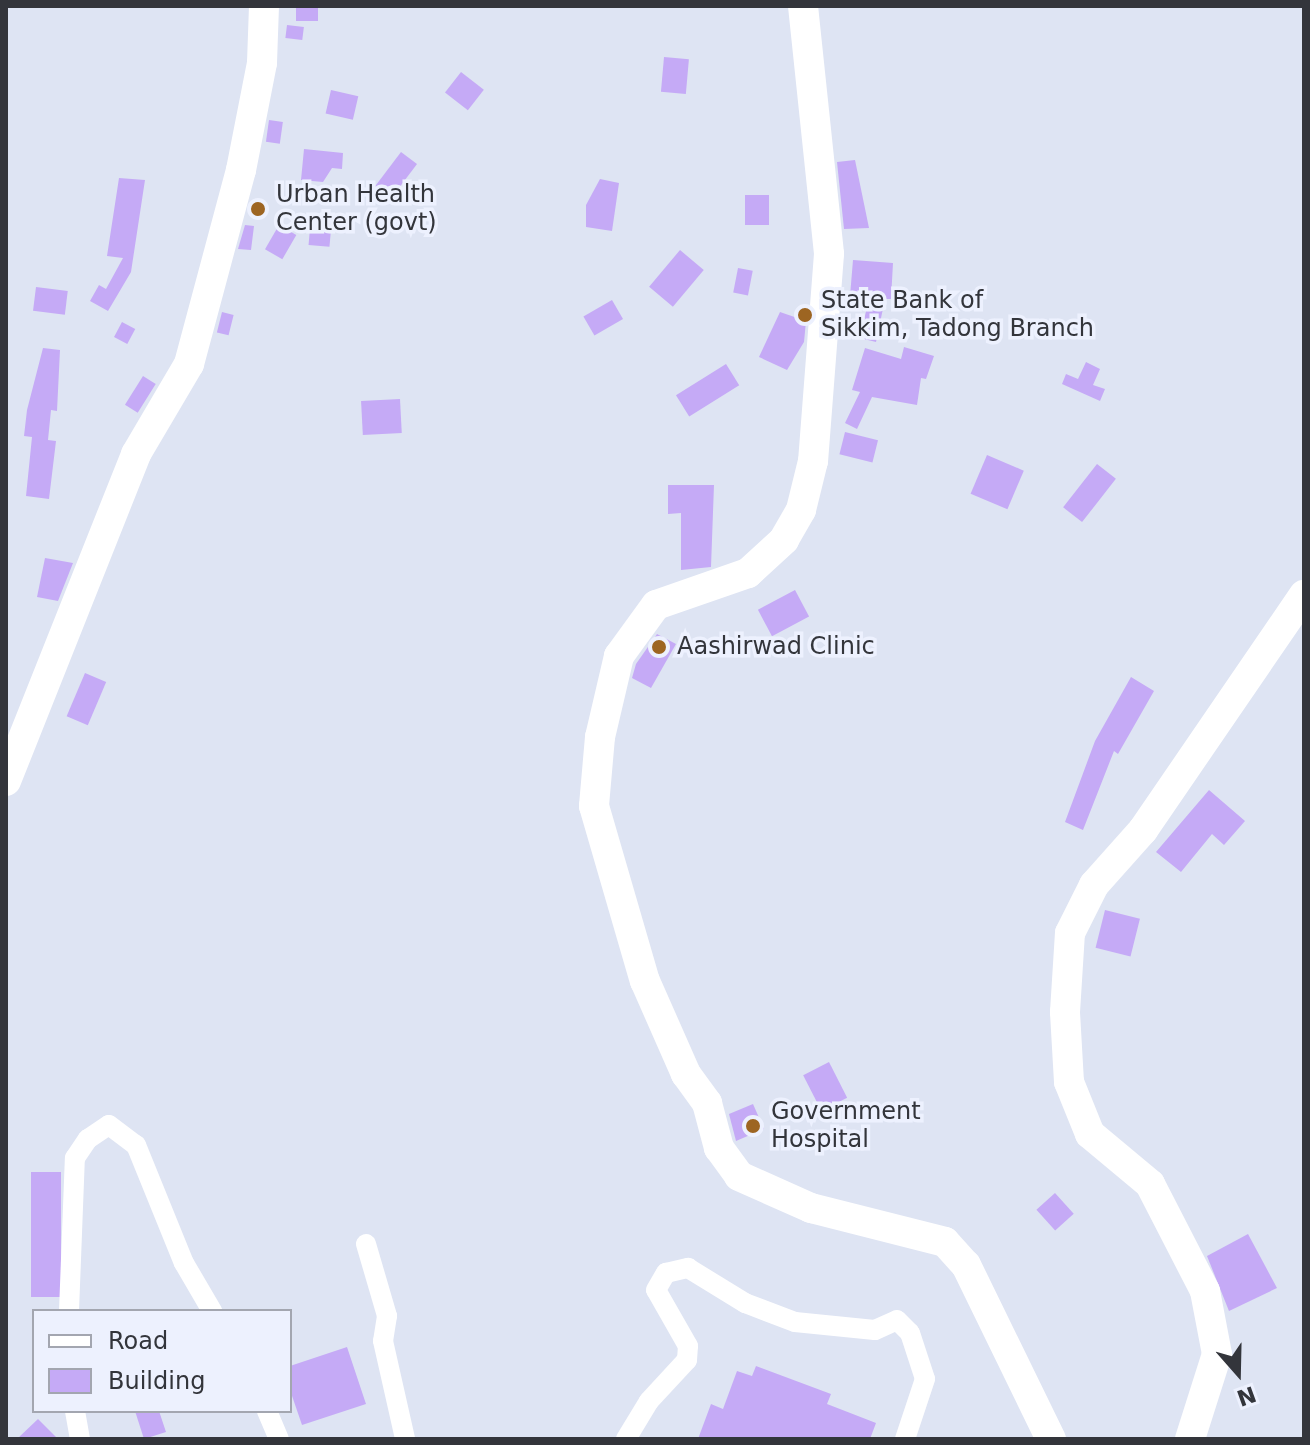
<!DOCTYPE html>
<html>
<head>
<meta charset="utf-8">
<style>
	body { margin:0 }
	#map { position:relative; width:1310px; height:1445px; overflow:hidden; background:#dee4f3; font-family:"DejaVu Sans",sans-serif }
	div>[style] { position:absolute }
	.building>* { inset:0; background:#c5aaf6; transform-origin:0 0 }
	.minor>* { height:20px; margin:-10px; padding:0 10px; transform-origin:10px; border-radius:10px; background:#fff }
	.highway>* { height:30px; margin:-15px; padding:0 15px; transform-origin:15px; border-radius:15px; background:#fff }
	.dots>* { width:22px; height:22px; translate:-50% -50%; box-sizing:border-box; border:4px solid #edf1fe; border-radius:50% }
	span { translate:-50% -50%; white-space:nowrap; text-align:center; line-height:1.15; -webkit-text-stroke:7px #edf1fe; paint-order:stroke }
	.poi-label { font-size:24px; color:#33353b }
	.left { translate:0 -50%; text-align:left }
	.frame { position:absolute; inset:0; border:8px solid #33353b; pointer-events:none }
	.legend { position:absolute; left:32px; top:1309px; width:260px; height:104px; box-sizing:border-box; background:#edf1fe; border:2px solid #a3a6b0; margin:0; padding:10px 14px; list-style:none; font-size:24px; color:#33353b }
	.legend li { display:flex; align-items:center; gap:16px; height:40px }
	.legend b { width:40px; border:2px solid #a3a6b0 }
	.north { position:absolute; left:1198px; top:1333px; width:80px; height:80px; -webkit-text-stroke:6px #edf1fe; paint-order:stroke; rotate:160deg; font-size:22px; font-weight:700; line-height:32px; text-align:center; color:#33353b }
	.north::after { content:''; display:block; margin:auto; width:28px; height:36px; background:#33353b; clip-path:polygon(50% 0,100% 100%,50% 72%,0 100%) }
</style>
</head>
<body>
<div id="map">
	<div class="building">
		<div style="left:296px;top:6px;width:22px;height:15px"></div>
		<div style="left:287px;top:25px;width:17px;height:13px;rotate:7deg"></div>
		<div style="left:664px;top:57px;width:25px;height:35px;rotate:5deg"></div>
		<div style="left:461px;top:72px;width:29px;height:26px;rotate:38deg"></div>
		<div style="left:331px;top:90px;width:28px;height:24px;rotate:13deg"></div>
		<div style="left:269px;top:120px;width:14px;height:22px;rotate:8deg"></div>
		<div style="clip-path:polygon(304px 149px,343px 153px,342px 169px,332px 168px,323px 182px,301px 180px)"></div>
		<div style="left:401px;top:152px;width:20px;height:43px;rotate:37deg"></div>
		<div style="clip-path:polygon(855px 160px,869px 228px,844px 229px,837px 162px)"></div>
		<div style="clip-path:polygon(119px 178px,145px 180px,131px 272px,108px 311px,90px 301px,99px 285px,106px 289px,123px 258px,107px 256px)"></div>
		<div style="clip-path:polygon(600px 179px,619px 183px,612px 231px,586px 227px,586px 205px)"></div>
		<div style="left:769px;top:195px;width:30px;height:24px;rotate:90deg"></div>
		<div style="left:311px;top:217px;width:21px;height:28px;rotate:5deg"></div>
		<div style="clip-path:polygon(245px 225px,254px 226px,251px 250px,238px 249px)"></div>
		<div style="left:279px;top:225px;width:20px;height:28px;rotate:30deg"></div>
		<div style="left:680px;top:250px;width:31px;height:48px;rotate:40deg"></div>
		<div style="clip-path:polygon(853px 260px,893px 263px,891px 299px,885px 299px,876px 342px,860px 338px,869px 298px,850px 296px)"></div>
		<div style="left:738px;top:268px;width:15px;height:25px;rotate:11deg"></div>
		<div style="left:36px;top:287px;width:32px;height:24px;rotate:7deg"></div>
		<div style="left:612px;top:300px;width:22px;height:33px;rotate:60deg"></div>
		<div style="left:222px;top:312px;width:12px;height:21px;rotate:14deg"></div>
		<div style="clip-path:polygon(780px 312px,806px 321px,804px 342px,787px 370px,759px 357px)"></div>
		<div style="left:122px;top:322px;width:15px;height:17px;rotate:28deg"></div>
		<div style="clip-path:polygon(904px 347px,934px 356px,926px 379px,921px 378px,917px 405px,872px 397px,857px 429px,845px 423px,860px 392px,852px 390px,865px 348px,901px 359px)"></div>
		<div style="clip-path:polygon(43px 348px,60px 350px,57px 411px,51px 410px,48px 440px,56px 441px,49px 499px,26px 496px,32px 437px,24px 436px,27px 410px)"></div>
		<div style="clip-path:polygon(1086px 362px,1100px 369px,1093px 385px,1105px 389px,1100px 401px,1062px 384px,1066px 374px,1078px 379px)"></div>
		<div style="left:726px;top:364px;width:25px;height:59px;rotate:58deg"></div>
		<div style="left:143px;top:376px;width:15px;height:34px;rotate:32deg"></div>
		<div style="left:400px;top:399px;width:34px;height:39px;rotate:87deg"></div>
		<div style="left:845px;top:432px;width:34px;height:23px;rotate:14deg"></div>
		<div style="left:987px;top:455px;width:40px;height:42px;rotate:23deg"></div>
		<div style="left:1097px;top:464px;width:24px;height:55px;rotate:38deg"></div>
		<div style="clip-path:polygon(668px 485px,714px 485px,711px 567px,681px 570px,681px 513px,668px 514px)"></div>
		<div style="clip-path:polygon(45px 558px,73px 563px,58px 601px,37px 597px)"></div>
		<div style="left:795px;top:590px;width:30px;height:42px;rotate:62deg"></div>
		<div style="clip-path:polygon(657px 634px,676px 644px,651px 688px,632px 678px,636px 664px)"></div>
		<div style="left:85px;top:673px;width:23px;height:47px;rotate:23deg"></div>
		<div style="clip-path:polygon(1131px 677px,1154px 691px,1118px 754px,1114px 751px,1083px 830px,1065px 822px,1095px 741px)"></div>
		<div style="clip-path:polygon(1209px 790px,1245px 821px,1224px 845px,1212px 834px,1181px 872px,1156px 852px)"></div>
		<div style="left:1105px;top:910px;width:36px;height:39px;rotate:14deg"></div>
		<div style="left:829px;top:1062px;width:40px;height:29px;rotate:63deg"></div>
		<div style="clip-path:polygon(753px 1104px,764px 1129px,736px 1141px,729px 1114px)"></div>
		<div style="left:31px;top:1172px;width:30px;height:125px"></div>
		<div style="left:1055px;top:1193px;width:28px;height:25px;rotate:48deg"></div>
		<div style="clip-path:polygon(1248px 1234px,1277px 1288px,1229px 1311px,1207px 1256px)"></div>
		<div style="clip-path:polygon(347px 1347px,366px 1404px,302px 1425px,290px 1390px,290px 1366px)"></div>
		<div style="clip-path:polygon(756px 1366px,831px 1394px,827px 1404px,876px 1423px,870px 1439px,698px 1439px,711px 1404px,723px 1409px,737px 1371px,752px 1376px)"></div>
		<div style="clip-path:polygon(135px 1411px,159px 1411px,166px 1432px,144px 1439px)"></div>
		<div style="clip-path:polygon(38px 1419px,58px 1439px,17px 1439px)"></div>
	</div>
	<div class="minor">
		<div style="left:366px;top:1244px;width:75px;rotate:73.7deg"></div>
		<div style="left:387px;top:1316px;width:25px;rotate:99deg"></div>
		<div style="left:383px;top:1341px;width:100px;rotate:77.3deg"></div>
		<div style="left:69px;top:1311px;width:153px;rotate:-87.8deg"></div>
		<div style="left:75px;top:1158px;width:23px;rotate:-56deg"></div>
		<div style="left:88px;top:1139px;width:25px;rotate:-34deg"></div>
		<div style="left:109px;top:1125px;width:34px;rotate:37deg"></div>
		<div style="left:136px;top:1145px;width:127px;rotate:67.9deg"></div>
		<div style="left:184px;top:1263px;width:56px;rotate:59.7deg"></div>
		<div style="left:75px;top:1411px;width:28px;rotate:80deg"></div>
		<div style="left:267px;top:1411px;width:30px;rotate:67deg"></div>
		<div style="left:626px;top:1439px;width:44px;rotate:-58.8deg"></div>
		<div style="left:649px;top:1401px;width:56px;rotate:-47.2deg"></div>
		<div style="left:687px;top:1360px;width:14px;rotate:-86deg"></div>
		<div style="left:688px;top:1346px;width:64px;rotate:-119.7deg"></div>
		<div style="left:656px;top:1290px;width:20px;rotate:-60deg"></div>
		<div style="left:666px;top:1273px;width:23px;rotate:-13deg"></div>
		<div style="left:688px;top:1268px;width:67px;rotate:31.6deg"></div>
		<div style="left:745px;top:1303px;width:53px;rotate:20.8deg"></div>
		<div style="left:795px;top:1322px;width:80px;rotate:5.7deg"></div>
		<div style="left:875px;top:1330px;width:24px;rotate:-24deg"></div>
		<div style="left:897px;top:1320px;width:18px;rotate:45deg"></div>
		<div style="left:910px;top:1333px;width:48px;rotate:71.9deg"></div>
		<div style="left:925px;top:1379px;width:63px;rotate:108.4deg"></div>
	</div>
	<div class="highway">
		<div style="left:803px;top:6px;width:249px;rotate:84deg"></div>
		<div style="left:829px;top:254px;width:208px;rotate:94.4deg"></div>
		<div style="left:813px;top:461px;width:50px;rotate:103.8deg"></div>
		<div style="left:801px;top:510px;width:34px;rotate:120deg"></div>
		<div style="left:784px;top:540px;width:49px;rotate:137.5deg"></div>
		<div style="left:748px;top:573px;width:97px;rotate:160.8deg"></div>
		<div style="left:656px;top:605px;width:63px;rotate:126deg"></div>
		<div style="left:619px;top:656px;width:83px;rotate:103.2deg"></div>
		<div style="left:600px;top:737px;width:69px;rotate:95deg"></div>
		<div style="left:594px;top:806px;width:182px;rotate:73.8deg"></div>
		<div style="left:645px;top:981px;width:102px;rotate:66.2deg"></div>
		<div style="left:686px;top:1074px;width:36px;rotate:54deg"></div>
		<div style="left:707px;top:1103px;width:47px;rotate:75.1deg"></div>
		<div style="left:719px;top:1148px;width:34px;rotate:54deg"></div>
		<div style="left:739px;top:1176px;width:79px;rotate:24deg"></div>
		<div style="left:811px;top:1208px;width:138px;rotate:14.2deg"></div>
		<div style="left:945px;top:1242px;width:31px;rotate:48deg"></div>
		<div style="left:966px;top:1265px;width:194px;rotate:64deg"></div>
		<div style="left:6px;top:781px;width:352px;rotate:-68.3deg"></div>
		<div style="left:136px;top:454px;width:104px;rotate:-59.5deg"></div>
		<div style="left:189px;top:364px;width:201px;rotate:-75deg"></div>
		<div style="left:241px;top:170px;width:109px;rotate:-78.9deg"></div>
		<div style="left:262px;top:63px;width:57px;rotate:-88deg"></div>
		<div style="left:1190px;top:1439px;width:89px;rotate:-72.4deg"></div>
		<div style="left:1217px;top:1354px;width:64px;rotate:-100.8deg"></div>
		<div style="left:1205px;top:1291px;width:120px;rotate:-117.2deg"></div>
		<div style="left:1150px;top:1184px;width:78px;rotate:-140.2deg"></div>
		<div style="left:1090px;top:1134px;width:56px;rotate:-112deg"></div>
		<div style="left:1069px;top:1082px;width:70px;rotate:-93.3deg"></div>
		<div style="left:1065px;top:1012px;width:79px;rotate:-86.4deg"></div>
		<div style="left:1070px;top:933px;width:54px;rotate:-63.4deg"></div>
		<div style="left:1094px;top:885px;width:74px;rotate:-48.3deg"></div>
		<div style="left:1143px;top:830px;width:285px;rotate:-55.6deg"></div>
	</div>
	<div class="dots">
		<div style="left:258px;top:209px;background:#9d6522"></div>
		<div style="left:805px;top:315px;background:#9d6522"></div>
		<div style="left:659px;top:647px;background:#9d6522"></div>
		<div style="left:753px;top:1126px;background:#9d6522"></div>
	</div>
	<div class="poi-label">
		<span class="left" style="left:276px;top:209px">Urban Health<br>Center (govt)</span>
		<span class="left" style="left:821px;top:315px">State Bank of<br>Sikkim, Tadong Branch</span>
		<span class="left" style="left:677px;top:647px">Aashirwad Clinic</span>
		<span class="left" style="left:771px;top:1126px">Government<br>Hospital</span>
	</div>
	<div class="frame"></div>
	<ul class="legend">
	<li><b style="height:10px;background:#fff"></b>Road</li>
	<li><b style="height:22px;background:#c5aaf6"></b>Building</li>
	</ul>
	<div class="north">N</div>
</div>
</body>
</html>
